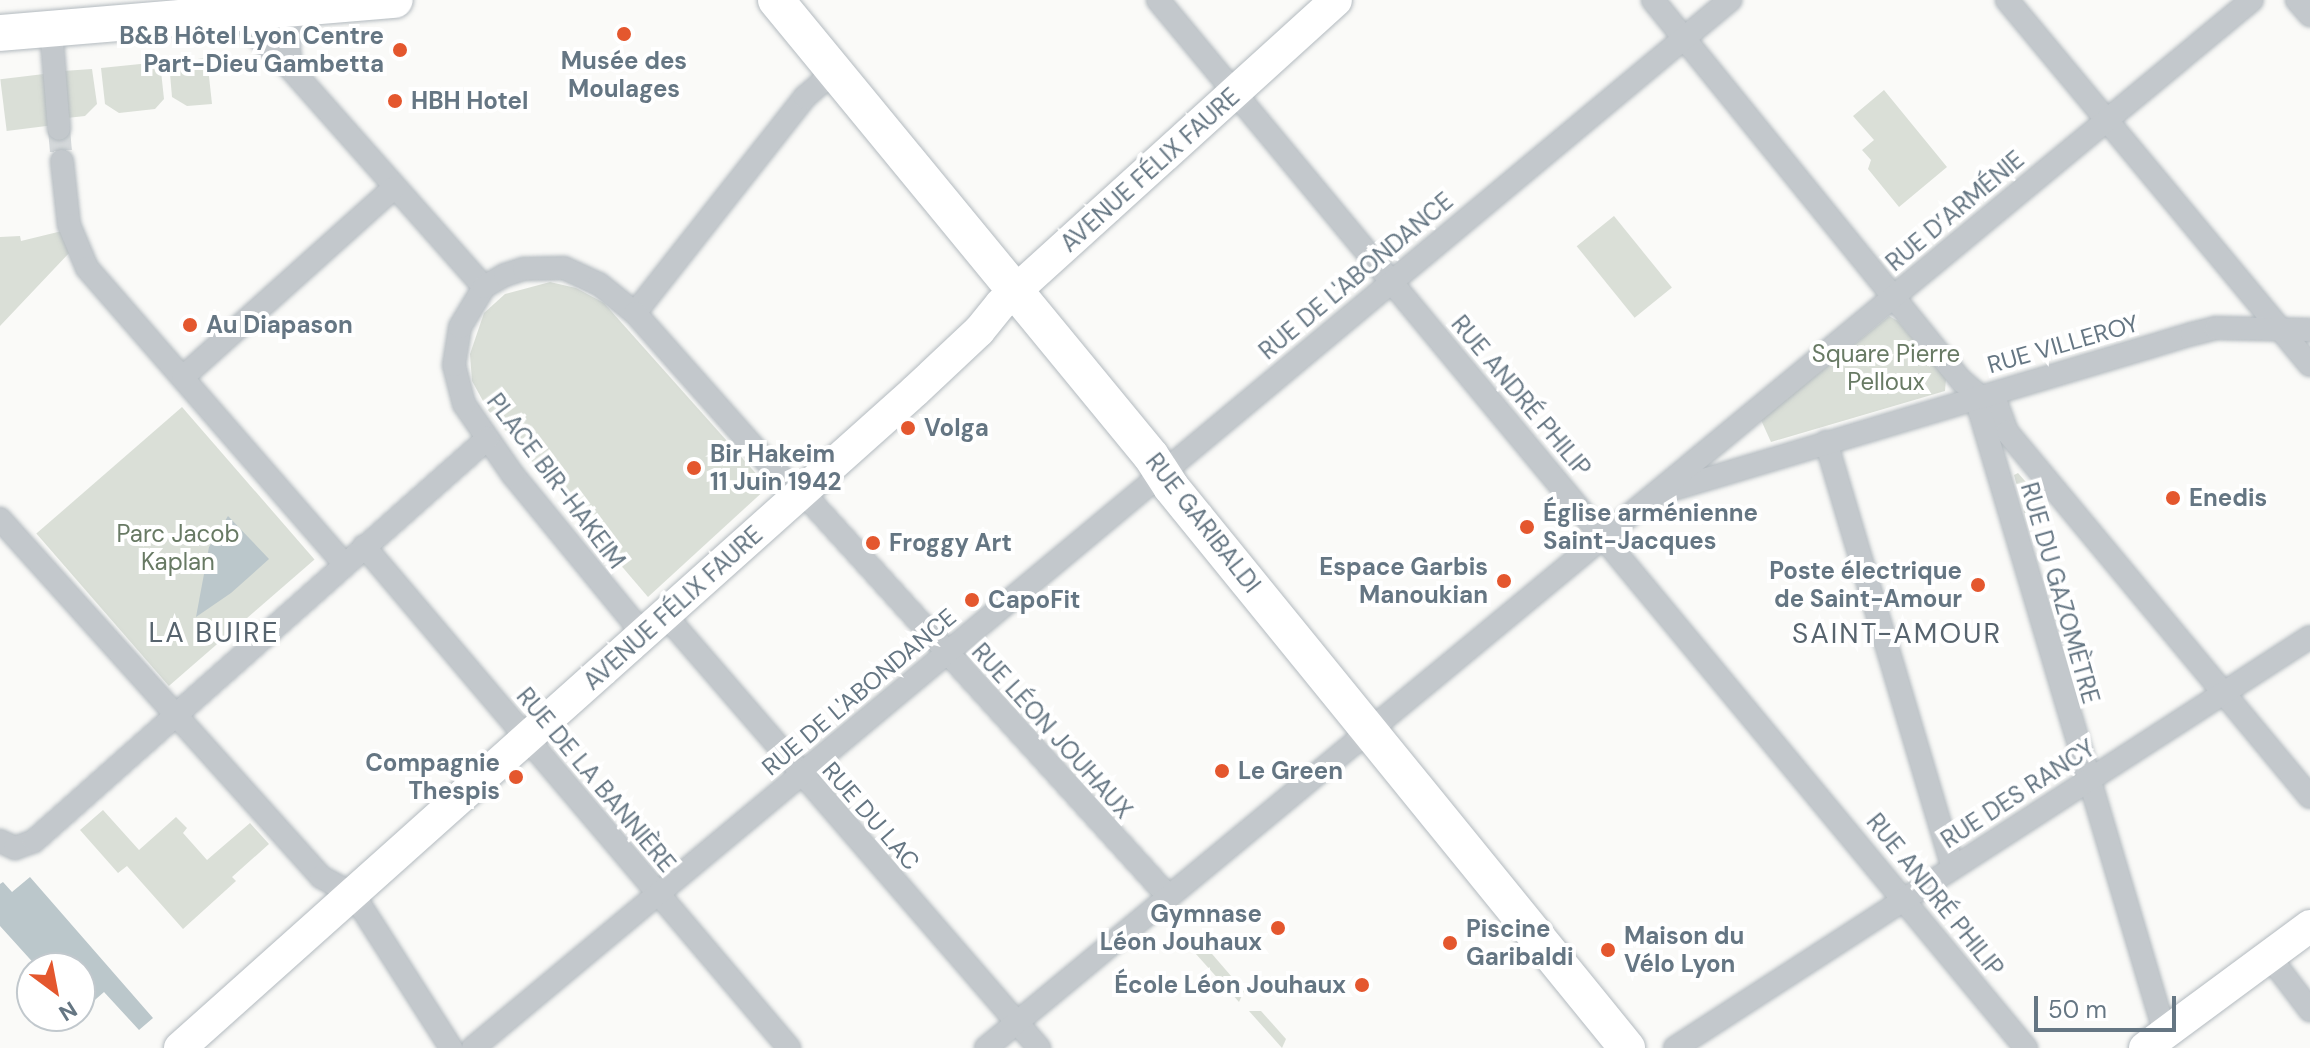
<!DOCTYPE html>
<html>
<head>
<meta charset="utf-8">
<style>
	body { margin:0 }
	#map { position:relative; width:2310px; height:1048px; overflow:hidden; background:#fafaf8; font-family:"DM Sans",sans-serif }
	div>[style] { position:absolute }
	.green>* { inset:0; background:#dadfd7; transform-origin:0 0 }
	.water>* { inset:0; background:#bbc7cb }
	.street-tunnel>* { height:22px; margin-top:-11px; transform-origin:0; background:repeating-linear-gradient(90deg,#d5d9db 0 22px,transparent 0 33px) }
	.roads { filter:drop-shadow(0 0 2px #b3babf) drop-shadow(0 0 2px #b3babf) }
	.street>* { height:22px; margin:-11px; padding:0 11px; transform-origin:11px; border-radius:11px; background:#c3c8cc }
	.secondary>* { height:32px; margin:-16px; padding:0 16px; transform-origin:16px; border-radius:16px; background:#fff }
	.primary>* { height:36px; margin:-18px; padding:0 18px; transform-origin:18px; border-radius:18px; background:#fff }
	.dots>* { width:22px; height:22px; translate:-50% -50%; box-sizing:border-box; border:4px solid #fff; border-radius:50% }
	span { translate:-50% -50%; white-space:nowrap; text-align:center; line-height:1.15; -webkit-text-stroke:8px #fff; paint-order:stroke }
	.poi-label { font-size:24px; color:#657683; font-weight:700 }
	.right { translate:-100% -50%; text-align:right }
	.left { translate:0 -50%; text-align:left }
	.street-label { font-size:24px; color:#657683 }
	.park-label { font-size:24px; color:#687a64 }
	.quarter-label { font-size:28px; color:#57646e; letter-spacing:2px }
	.north { position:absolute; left:16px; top:952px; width:80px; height:80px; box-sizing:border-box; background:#fff; border:2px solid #c1c8cd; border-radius:50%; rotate:148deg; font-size:22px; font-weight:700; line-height:32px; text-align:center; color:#657683 }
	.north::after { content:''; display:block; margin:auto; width:28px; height:36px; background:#e4572e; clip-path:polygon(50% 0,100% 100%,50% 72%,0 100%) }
	.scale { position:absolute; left:2034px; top:996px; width:142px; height:36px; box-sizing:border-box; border:4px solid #657683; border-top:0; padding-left:10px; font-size:24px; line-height:28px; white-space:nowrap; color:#657683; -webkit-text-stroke:6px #fff; paint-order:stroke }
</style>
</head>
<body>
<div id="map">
	<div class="green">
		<div style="clip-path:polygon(207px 58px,212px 104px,187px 106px,172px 97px,169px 62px)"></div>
		<div style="clip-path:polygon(160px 62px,164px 99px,155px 109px,119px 113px,105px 104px,101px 68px)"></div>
		<div style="clip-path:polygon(92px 69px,97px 104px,85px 116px,67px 118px,63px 71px)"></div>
		<div style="left:44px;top:74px;width:52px;height:44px;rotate:83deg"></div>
		<div style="clip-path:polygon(1884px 90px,1947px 167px,1899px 207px,1868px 169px,1871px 160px,1862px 150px,1874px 140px,1853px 116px)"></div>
		<div style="left:1614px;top:216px;width:92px;height:48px;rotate:51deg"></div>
		<div style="clip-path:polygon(62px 231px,71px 251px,0 326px,0 237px,20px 236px,21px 241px)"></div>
		<div style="clip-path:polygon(550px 282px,576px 288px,604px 303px,768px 487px,648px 597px,488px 410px,472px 381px,470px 354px,484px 313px,505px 294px)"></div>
		<div style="clip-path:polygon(1889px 316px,1898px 321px,1946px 379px,1945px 391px,1771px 442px,1761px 420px)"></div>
		<div style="left:182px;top:407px;width:202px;height:193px;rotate:49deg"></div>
		<div style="clip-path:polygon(2018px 473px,2045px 504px,2025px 516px,2014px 475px)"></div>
		<div style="clip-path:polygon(103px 810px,139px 850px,176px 817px,187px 828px,183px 833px,207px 860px,250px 823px,269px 844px,232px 877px,236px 881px,183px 929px,127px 866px,118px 873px,80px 830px)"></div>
		<div style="clip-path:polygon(1178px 934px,1200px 940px,1244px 991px,1239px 1002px)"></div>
		<div style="clip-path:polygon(1249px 1011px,1261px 1011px,1286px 1039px,1282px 1048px)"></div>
	</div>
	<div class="water">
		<div style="clip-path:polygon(228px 516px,269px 559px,231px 593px,196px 617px,209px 547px)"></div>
		<div style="clip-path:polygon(30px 877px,153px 1018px,139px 1030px,104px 992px,80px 1013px,80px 968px,38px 968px,0 926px,0 884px,3px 882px,12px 892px)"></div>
	</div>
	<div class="street-tunnel">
		<div style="left:59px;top:129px;width:32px;rotate:85deg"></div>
	</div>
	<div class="roads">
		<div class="street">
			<div style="left:1158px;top:0;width:1361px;rotate:50.37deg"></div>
			<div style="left:1653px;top:0;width:491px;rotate:51deg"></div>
			<div style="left:1962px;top:381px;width:23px;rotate:41deg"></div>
			<div style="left:1979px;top:396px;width:18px;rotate:19deg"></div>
			<div style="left:1996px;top:402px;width:32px;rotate:70deg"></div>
			<div style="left:2007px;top:432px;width:474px;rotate:50.3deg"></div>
			<div style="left:2007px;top:0;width:474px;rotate:50.3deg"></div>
			<div style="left:2297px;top:0;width:20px;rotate:49deg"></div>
			<div style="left:235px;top:14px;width:78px;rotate:44.5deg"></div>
			<div style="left:291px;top:69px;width:31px;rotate:-96deg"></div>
			<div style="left:288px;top:38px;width:34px;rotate:-63deg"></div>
			<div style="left:51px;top:28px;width:101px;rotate:85.5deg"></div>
			<div style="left:291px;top:69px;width:291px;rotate:48.5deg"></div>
			<div style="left:62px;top:161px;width:64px;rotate:83.8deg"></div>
			<div style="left:69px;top:225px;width:47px;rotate:67.3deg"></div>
			<div style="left:87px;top:268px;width:392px;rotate:49deg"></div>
			<div style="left:635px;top:313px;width:275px;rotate:-51.8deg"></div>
			<div style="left:805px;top:97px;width:40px;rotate:-41deg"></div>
			<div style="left:183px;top:377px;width:283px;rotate:-41.9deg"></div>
			<div style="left:1979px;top:396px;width:16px;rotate:86deg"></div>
			<div style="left:1980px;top:412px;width:648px;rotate:73.41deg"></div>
			<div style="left:1826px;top:442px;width:444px;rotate:73.4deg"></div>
			<div style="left:1660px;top:493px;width:555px;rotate:-16.64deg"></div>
			<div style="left:2192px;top:334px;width:25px;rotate:-14deg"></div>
			<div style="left:2216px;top:328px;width:94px;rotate:1.2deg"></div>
			<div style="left:0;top:519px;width:481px;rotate:48.1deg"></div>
			<div style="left:321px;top:877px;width:36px;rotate:28deg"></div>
			<div style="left:353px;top:894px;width:183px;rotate:57.5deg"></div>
			<div style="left:364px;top:546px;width:658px;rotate:49.75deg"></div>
			<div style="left:666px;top:616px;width:571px;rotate:49.19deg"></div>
			<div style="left:644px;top:635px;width:207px;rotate:-129.3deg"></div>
			<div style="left:513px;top:475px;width:86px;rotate:-124.6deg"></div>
			<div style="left:464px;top:404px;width:40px;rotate:-104.4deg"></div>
			<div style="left:454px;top:365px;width:38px;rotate:-81deg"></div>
			<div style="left:460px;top:327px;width:47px;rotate:-59deg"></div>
			<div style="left:484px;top:287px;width:24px;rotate:-30deg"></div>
			<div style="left:505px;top:275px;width:20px;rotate:-18deg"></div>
			<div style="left:524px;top:269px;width:40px;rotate:-1.4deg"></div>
			<div style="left:564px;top:268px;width:38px;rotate:25deg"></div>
			<div style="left:599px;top:284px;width:46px;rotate:38.9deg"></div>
			<div style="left:635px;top:313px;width:211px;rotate:48.5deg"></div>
			<div style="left:775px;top:471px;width:50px;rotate:41deg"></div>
			<div style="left:813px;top:504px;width:529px;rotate:47.84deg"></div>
			<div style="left:0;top:841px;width:17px;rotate:25deg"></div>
			<div style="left:15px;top:848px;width:20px;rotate:-20deg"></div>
			<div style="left:34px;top:841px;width:606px;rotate:-41.59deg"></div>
			<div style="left:2269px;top:956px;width:68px;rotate:52.8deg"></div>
			<div style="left:473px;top:1048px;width:1637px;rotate:-39.82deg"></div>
			<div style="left:986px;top:1048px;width:1643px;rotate:-39.62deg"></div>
			<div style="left:1675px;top:1048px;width:756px;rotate:-32.91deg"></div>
		</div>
		<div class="secondary">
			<div style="left:180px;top:1048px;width:986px;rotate:-41.79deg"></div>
			<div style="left:915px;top:391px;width:88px;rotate:-43.2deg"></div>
			<div style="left:979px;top:331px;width:35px;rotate:-51deg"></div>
			<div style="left:1001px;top:304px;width:452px;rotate:-42.2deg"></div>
			<div style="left:2145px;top:1048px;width:205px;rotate:-36.5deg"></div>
		</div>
		<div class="primary">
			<div style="left:776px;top:0;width:590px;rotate:50.57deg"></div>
			<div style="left:1151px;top:456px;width:37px;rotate:57deg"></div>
			<div style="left:1171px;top:487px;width:723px;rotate:50.89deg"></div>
			<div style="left:0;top:33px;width:396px;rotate:-4.8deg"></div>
		</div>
	</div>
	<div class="dots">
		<div style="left:624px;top:34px;background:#e4572e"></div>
		<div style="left:400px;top:50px;background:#e4572e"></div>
		<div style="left:395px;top:101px;background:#e4572e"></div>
		<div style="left:190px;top:325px;background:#e4572e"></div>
		<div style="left:908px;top:428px;background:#e4572e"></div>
		<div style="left:694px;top:468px;background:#e4572e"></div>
		<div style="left:2173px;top:498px;background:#e4572e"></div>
		<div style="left:1527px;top:527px;background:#e4572e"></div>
		<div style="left:873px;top:543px;background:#e4572e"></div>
		<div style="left:1504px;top:581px;background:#e4572e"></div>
		<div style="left:1978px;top:585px;background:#e4572e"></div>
		<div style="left:972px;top:600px;background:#e4572e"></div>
		<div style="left:1222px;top:771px;background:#e4572e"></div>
		<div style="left:516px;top:777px;background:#e4572e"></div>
		<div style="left:1278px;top:928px;background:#e4572e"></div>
		<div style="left:1450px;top:943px;background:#e4572e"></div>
		<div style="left:1608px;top:950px;background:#e4572e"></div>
		<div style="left:1362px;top:985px;background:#e4572e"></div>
	</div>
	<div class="poi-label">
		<span class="right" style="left:384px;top:50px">B&amp;B Hôtel Lyon Centre<br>Part-Dieu Gambetta</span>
		<span style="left:624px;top:75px">Musée des<br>Moulages</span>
		<span class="left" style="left:411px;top:101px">HBH Hotel</span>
		<span class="left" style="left:206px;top:325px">Au Diapason</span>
		<span class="left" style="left:924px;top:428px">Volga</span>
		<span class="left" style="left:710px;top:468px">Bir Hakeim<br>11 Juin 1942</span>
		<span class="left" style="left:2189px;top:498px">Enedis</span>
		<span class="left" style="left:1543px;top:527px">Église arménienne<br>Saint-Jacques</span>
		<span class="left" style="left:889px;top:543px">Froggy Art</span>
		<span class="right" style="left:1488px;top:581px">Espace Garbis<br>Manoukian</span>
		<span class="right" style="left:1962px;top:585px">Poste électrique<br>de Saint-Amour</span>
		<span class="left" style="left:988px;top:600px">CapoFit</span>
		<span class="right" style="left:500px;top:777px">Compagnie<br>Thespis</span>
		<span class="left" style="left:1238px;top:771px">Le Green</span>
		<span class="right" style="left:1262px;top:928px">Gymnase<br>Léon Jouhaux</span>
		<span class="left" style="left:1466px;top:943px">Piscine<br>Garibaldi</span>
		<span class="left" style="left:1624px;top:950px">Maison du<br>Vélo Lyon</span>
		<span class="right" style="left:1346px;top:985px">École Léon Jouhaux</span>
	</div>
	<div class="street-label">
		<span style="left:1150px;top:170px;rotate:-42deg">AVENUE FÉLIX FAURE</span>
		<span style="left:1955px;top:211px;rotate:-40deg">RUE D’ARMÉNIE</span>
		<span style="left:1356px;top:276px;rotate:-40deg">RUE DE L'ABONDANCE</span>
		<span style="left:2063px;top:344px;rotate:-16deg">RUE VILLEROY</span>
		<span style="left:1521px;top:396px;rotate:50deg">RUE ANDRÉ PHILIP</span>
		<span style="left:556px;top:481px;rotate:53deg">PLACE BIR-HAKEIM</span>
		<span style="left:1203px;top:523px;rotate:52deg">RUE GARIBALDI</span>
		<span style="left:2060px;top:593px;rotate:74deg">RUE DU GAZOMÈTRE</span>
		<span style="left:673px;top:608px;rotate:-42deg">AVENUE FÉLIX FAURE</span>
		<span style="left:859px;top:692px;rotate:-40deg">RUE DE L'ABONDANCE</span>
		<span style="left:1052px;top:731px;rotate:48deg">RUE LÉON JOUHAUX</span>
		<span style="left:596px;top:780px;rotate:50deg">RUE DE LA BANNIÈRE</span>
		<span style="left:2018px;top:794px;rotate:-33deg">RUE DES RANCY</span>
		<span style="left:871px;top:816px;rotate:49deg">RUE DU LAC</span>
		<span style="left:1935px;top:895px;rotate:51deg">RUE ANDRÉ PHILIP</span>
	</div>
	<div class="park-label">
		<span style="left:1886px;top:368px">Square Pierre<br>Pelloux</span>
		<span style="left:178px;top:548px">Parc Jacob<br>Kaplan</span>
	</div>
	<div class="quarter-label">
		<span style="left:214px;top:633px">LA BUIRE</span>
		<span style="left:1897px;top:634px">SAINT-AMOUR</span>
	</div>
	<div class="north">N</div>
	<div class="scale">50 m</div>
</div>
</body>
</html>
